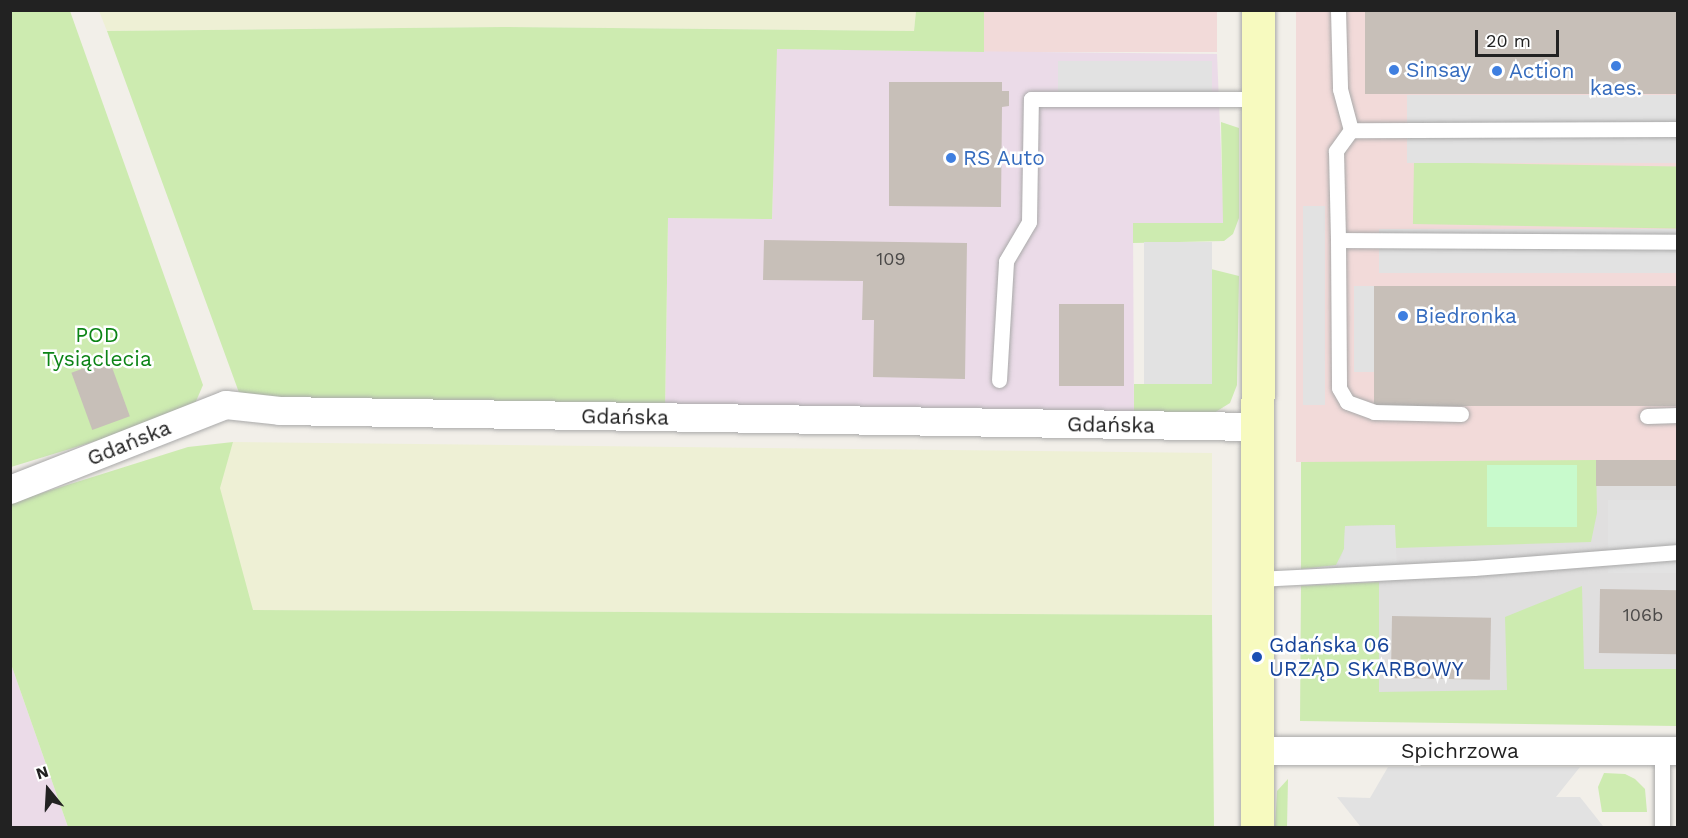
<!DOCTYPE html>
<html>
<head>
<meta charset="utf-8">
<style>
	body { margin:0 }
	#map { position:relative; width:1688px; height:838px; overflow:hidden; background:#f2efe9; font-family:"Work Sans",sans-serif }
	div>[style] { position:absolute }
	.residential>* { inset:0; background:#e0dfdf; transform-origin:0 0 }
	.commercial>* { inset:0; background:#f2dad9; transform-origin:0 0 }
	.industrial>* { inset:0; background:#ebdbe8 }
	.farmland>* { inset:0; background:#eef0d5 }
	.grass>* { inset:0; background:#cdebb0; transform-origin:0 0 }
	.park>* { inset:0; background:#c8facc; transform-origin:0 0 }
	.parking>* { inset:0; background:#e2e2e2; transform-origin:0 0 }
	.building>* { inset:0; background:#c7bfb8; transform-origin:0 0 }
	.roads { filter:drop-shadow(0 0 2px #a9a9a9) drop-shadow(0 0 2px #a9a9a9) }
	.lane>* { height:15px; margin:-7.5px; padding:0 7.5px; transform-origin:7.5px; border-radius:7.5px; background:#fff }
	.street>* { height:28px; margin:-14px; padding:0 14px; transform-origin:14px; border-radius:14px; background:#fff }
	.secondary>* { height:33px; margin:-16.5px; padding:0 16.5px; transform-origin:16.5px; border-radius:16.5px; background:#f7fabf }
	.dots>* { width:16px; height:16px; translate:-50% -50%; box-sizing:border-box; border:3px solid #fff; border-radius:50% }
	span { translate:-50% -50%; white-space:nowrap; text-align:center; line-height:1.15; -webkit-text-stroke:5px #fff; paint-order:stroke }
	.number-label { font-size:18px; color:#4b4948 }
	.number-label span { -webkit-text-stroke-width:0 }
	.shop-label { font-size:21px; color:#366cbe }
	.left { translate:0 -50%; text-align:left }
	.park-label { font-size:21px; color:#0c8416 }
	.street-label { font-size:21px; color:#222 }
	.transit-label { font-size:21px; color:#164399 }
	.frame { position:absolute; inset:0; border:12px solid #222; pointer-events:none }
	.north { position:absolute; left:18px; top:760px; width:60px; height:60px; -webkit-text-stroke:4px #fff; paint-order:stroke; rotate:342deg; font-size:16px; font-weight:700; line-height:24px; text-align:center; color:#222 }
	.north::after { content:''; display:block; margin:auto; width:21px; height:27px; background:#222; clip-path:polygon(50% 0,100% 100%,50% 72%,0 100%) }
	.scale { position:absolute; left:1475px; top:30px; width:84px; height:27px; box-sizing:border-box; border:3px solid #222; border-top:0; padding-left:8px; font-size:18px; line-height:21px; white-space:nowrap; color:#222; -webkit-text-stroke:4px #fff; paint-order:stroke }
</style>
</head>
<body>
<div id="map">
	<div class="residential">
		<div style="left:1677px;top:460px;width:249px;height:376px;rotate:90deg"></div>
	</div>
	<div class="commercial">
		<div style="left:984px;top:11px;width:233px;height:41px"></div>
		<div style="left:1296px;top:11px;width:381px;height:451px"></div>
	</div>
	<div class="industrial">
		<div style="clip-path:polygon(776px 49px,1217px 54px,1224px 223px,1133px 224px,1134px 416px,665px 410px,668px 218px,772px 219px)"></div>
		<div style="clip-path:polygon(10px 664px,11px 664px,68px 827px,11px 827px)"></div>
	</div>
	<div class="farmland">
		<div style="clip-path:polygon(99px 11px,916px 11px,914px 31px,503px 27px,107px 31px)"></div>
		<div style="clip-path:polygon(233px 442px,1212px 453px,1212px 615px,252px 610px,219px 488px)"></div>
	</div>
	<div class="grass">
		<div style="clip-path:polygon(11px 11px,70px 11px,203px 385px,194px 406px,161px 421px,11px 467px)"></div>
		<div style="clip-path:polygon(916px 11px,984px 11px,984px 52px,777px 49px,772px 219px,668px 218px,665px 410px,245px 409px,107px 31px,503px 27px,914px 31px)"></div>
		<div style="clip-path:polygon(1221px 122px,1239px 128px,1239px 218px,1233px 234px,1224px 241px,1133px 243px,1133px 223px,1223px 223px)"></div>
		<div style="left:1414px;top:162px;width:263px;height:62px;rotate:1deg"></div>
		<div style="clip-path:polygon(1211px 269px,1239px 276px,1237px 385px,1230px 403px,1209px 416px,1134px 416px,1134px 384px,1211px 384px)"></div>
		<div style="clip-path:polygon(233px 442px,220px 488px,253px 610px,1212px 615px,1214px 827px,68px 827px,11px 664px,10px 503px,188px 447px)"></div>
		<div style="clip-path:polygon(1596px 460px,1597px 513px,1591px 542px,1396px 548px,1394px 525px,1345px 526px,1344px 549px,1336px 565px,1301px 569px,1301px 462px)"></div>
		<div style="clip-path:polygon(1379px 582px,1379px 692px,1507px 690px,1505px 617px,1582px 586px,1584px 669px,1677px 669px,1677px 726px,1300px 721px,1301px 586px)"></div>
		<div style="clip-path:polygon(1604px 773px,1625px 774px,1635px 779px,1645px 789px,1647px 812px,1602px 812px,1598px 787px)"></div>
		<div style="clip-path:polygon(1288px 779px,1287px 827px,1275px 827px,1277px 791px)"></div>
	</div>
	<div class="park">
		<div style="left:1487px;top:465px;width:90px;height:62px"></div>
	</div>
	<div class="parking">
		<div style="left:1058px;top:61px;width:154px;height:38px"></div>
		<div style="left:1407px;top:95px;width:270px;height:68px"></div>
		<div style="left:1303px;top:206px;width:22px;height:199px"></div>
		<div style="left:1379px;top:229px;width:298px;height:44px"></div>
		<div style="left:1144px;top:242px;width:68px;height:142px"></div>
		<div style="left:1354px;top:286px;width:20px;height:86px"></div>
		<div style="left:1608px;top:500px;width:69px;height:73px"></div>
		<div style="clip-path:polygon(1395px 525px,1397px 572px,1335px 576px,1344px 549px,1345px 526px)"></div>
		<div style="clip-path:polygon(1388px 767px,1580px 767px,1556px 797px,1580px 797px,1603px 826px,1360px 826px,1337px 797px,1370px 798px)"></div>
	</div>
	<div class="building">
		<div style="left:1365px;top:10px;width:313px;height:84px"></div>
		<div style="clip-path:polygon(889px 82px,1002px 82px,1002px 91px,1009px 91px,1009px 106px,1002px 107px,1001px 207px,889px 206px)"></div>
		<div style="clip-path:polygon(764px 240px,967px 243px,965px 379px,873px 377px,874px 320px,862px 320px,863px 281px,763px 280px)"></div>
		<div style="left:1374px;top:286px;width:304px;height:120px"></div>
		<div style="left:1124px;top:304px;width:82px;height:65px;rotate:90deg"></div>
		<div style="left:109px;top:359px;width:61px;height:40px;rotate:70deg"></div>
		<div style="left:1596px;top:460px;width:82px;height:26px"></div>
		<div style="left:1600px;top:589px;width:78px;height:64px;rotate:1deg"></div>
		<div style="left:1392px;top:616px;width:99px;height:62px;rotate:1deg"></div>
	</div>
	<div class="roads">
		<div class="lane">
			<div style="left:1338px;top:10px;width:79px;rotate:88.5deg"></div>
			<div style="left:1340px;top:89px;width:42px;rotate:75deg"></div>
			<div style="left:1678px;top:129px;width:327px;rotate:179.8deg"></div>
			<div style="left:1351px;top:130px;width:26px;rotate:126deg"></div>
			<div style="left:1336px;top:151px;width:89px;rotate:88.7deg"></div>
			<div style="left:1338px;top:240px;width:340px;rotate:0.3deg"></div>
			<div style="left:1338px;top:240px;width:148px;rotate:89.6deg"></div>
			<div style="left:1339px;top:388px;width:16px;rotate:60deg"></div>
			<div style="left:1347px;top:402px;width:29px;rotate:20deg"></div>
			<div style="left:1374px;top:412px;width:87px;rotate:1.3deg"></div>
			<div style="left:999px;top:380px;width:119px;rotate:-86.6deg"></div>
			<div style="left:1006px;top:261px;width:45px;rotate:-59.5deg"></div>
			<div style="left:1029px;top:222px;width:123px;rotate:-89.1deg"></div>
			<div style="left:1031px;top:99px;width:226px"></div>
			<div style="left:1647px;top:416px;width:31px;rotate:-2deg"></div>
			<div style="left:1257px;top:579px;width:217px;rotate:-2.9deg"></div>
			<div style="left:1474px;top:568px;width:205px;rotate:-4.5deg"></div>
			<div style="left:1662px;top:751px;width:77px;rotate:90deg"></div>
		</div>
		<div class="street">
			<div style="left:10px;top:490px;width:232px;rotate:-21.5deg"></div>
			<div style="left:226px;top:405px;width:54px;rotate:6.3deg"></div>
			<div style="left:280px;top:411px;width:977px;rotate:0.94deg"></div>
			<div style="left:1258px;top:751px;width:420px"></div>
		</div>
		<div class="secondary">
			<div style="left:1257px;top:828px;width:818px;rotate:-89.93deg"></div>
		</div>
	</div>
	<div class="dots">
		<div style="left:1616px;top:66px;background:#3f7fe0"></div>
		<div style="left:1394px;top:70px;background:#3f7fe0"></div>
		<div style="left:1497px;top:71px;background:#3f7fe0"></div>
		<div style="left:951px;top:158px;background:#3f7fe0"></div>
		<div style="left:1403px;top:316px;background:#3f7fe0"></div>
		<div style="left:1257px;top:657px;background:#1a4fb4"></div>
	</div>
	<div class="number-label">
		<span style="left:891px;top:259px">109</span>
		<span style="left:1643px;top:615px">106b</span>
	</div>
	<div class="shop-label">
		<span class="left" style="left:1406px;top:70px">Sinsay</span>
		<span class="left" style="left:1509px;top:71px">Action</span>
		<span style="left:1616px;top:88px">kaes.</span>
		<span class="left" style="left:963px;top:158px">RS Auto</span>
		<span class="left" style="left:1415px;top:316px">Biedronka</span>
	</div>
	<div class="park-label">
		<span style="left:97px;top:347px">POD<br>Tysiąclecia</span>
	</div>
	<div class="street-label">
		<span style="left:625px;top:417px;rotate:1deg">Gdańska</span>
		<span style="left:1111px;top:425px;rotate:1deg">Gdańska</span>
		<span style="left:129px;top:443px;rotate:-22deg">Gdańska</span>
		<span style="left:1460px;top:751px">Spichrzowa</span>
	</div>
	<div class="transit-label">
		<span class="left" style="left:1269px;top:657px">Gdańska 06<br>URZĄD SKARBOWY</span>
	</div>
	<div class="frame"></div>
	<div class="north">N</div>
	<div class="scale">20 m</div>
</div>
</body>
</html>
